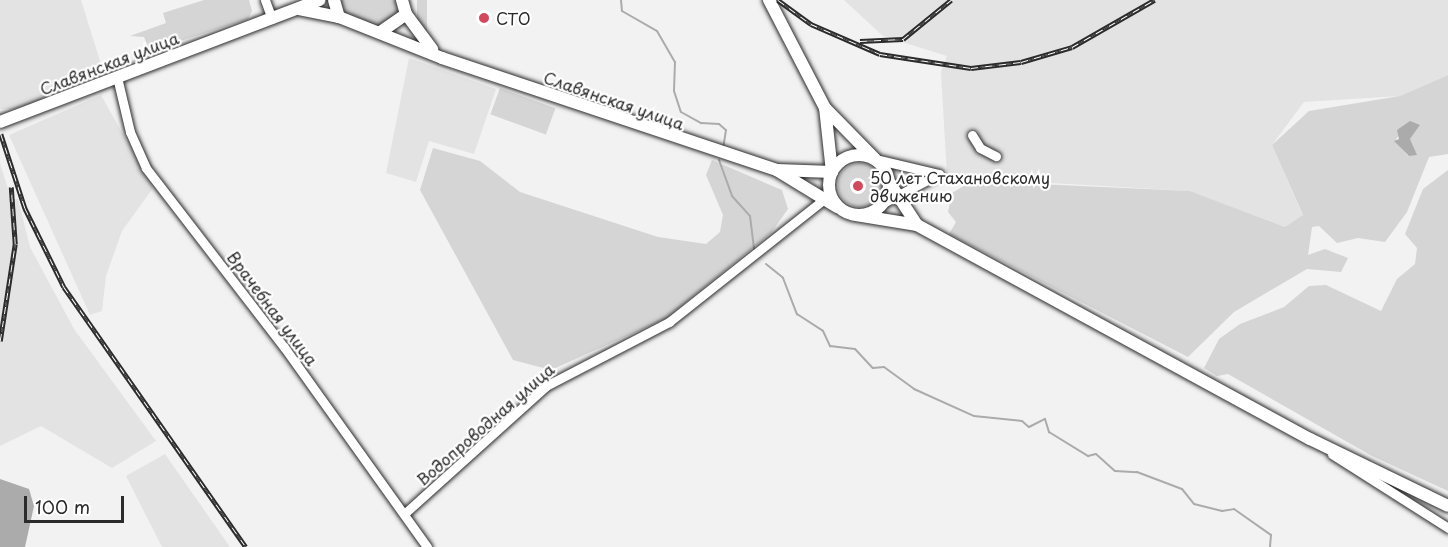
<!DOCTYPE html>
<html>
<head>
<meta charset="utf-8">
<style>
	body { margin:0 }
	#map { position:relative; width:1448px; height:547px; overflow:hidden; background:#f2f2f2; font-family:"Playpen Sans",sans-serif }
	div>[style] { position:absolute }
	.built>* { inset:0; background:#e3e3e3 }
	.green>* { inset:0; background:#d5d5d5; transform-origin:0 0 }
	.round { border-radius:50% }
	.water>* { inset:0; background:#ababab }
	.stream>* { height:2px; margin:-1px; padding:0 1px; transform-origin:1px; border-radius:1px; background:#ababab }
	.roads { filter:drop-shadow(0 0 2px #2b2b2b) drop-shadow(0 0 2px #2b2b2b) }
	.minor>* { height:9px; margin:-4.5px; padding:0 4.5px; transform-origin:4.5px; border-radius:4.5px; background:#fff }
	.major>* { height:12px; margin:-6px; padding:0 6px; transform-origin:6px; border-radius:6px; background:#fff }
	.major>.ring { margin:-6px; padding:0; box-sizing:content-box; background:none; border:12px solid #fff; border-radius:50% }
	.rail>* { height:4.5px; margin-top:-2.25px; transform-origin:0; background:repeating-linear-gradient(90deg,#fff 0 7px,#2b2b2b 0 14px); box-sizing:border-box; border-block:2px solid #2b2b2b }
	.dots>* { width:16px; height:16px; translate:-50% -50%; box-sizing:border-box; border:3px solid #fff; border-radius:50% }
	span { translate:-50% -50%; white-space:nowrap; text-align:center; line-height:1.15; -webkit-text-stroke:4.5px #fff; paint-order:stroke }
	.poi-label { font-size:16px; color:#2b2b2b }
	.left { translate:0 -50%; text-align:left }
	.street-label { font-size:16px; color:#2b2b2b }
	.scale { position:absolute; left:24px; top:496px; width:100px; height:27px; box-sizing:border-box; border:3px solid #2b2b2b; border-top:0; padding-left:8px; font-size:18px; line-height:21px; white-space:nowrap; color:#2b2b2b; -webkit-text-stroke:4px #fff; paint-order:stroke }
</style>
</head>
<body>
<div id="map">
	<div class="built">
		<div style="clip-path:polygon(0 0,81px 0,101px 64px,91px 81px,19px 109px,0 109px)"></div>
		<div style="clip-path:polygon(844px 0,1448px 0,1448px 75px,1400px 96px,1304px 102px,1272px 145px,1303px 216px,1285px 227px,1190px 191px,947px 177px,941px 72px,947px 56px,883px 36px)"></div>
		<div style="clip-path:polygon(409px 58px,496px 89px,474px 154px,429px 141px,416px 182px,386px 173px)"></div>
		<div style="clip-path:polygon(101px 95px,153px 188px,122px 231px,106px 276px,102px 311px,90px 315px,9px 135px)"></div>
		<div style="clip-path:polygon(0 163px,11px 199px,18px 199px,30px 247px,74px 329px,156px 441px,112px 468px,41px 426px,0 446px)"></div>
		<div style="clip-path:polygon(165px 454px,230px 547px,162px 547px,126px 476px)"></div>
	</div>
	<div class="green">
		<div style="clip-path:polygon(204px 0,249px 0,252px 11px,248px 19px,150px 51px,144px 37px,130px 36px,166px 23px,163px 13px)"></div>
		<div style="clip-path:polygon(340px 0,396px 0,398px 14px,381px 28px,345px 14px)"></div>
		<div style="left:417px;top:0;width:10px;height:39px"></div>
		<div style="clip-path:polygon(evenodd,1448px 75px,1448px 154px,1429px 157px,1407px 212px,1385px 242px,1358px 238px,1337px 243px,1319px 226px,1312px 227px,1308px 255px,1325px 249px,1348px 258px,1341px 272px,1307px 269px,1234px 312px,1188px 357px,949px 234px,956px 222px,948px 212px,952px 193px,972px 181px,1190px 191px,1285px 227px,1303px 215px,1272px 145px,1309px 111px,1400px 96px,1448px 75px,1406px 125px,1420px 125px,1410px 139px,1416px 154px,1408px 156px,1395px 141px,1406px 125px)"></div>
		<div style="left:500px;top:88px;width:59px;height:28px;rotate:20deg"></div>
		<div style="clip-path:polygon(433px 148px,480px 161px,520px 192px,658px 237px,706px 244px,720px 232px,723px 215px,706px 175px,712px 160px,782px 190px,788px 209px,771px 233px,665px 319px,551px 370px,513px 360px,420px 190px)"></div>
		<div class="round" style="left:838px;top:163px;width:44px;height:44px"></div>
		<div style="clip-path:polygon(1448px 170px,1448px 491px,1372px 456px,1228px 374px,1217px 376px,1204px 368px,1219px 339px,1240px 324px,1284px 307px,1309px 286px,1326px 285px,1381px 311px,1397px 279px,1415px 264px,1417px 248px,1405px 234px,1423px 189px)"></div>
	</div>
	<div class="water">
		<div style="clip-path:polygon(1410px 121px,1420px 125px,1410px 139px,1417px 155px,1409px 156px,1394px 141px,1399px 139px,1397px 130px)"></div>
		<div style="clip-path:polygon(0 479px,29px 489px,34px 506px,25px 547px,0 547px)"></div>
	</div>
	<div class="stream">
		<div style="left:621px;top:0;width:11px;rotate:85deg"></div>
		<div style="left:622px;top:11px;width:40px;rotate:29.7deg"></div>
		<div style="left:657px;top:31px;width:36px;rotate:60deg"></div>
		<div style="left:675px;top:62px;width:29px;rotate:92deg"></div>
		<div style="left:674px;top:91px;width:22px;rotate:72deg"></div>
		<div style="left:681px;top:112px;width:23px;rotate:29deg"></div>
		<div style="left:701px;top:123px;width:18px;rotate:3deg"></div>
		<div style="left:719px;top:124px;width:9px;rotate:41deg"></div>
		<div style="left:726px;top:130px;width:18px;rotate:99deg"></div>
		<div style="left:719px;top:160px;width:38px;rotate:70deg"></div>
		<div style="left:732px;top:196px;width:27px;rotate:48deg"></div>
		<div style="left:750px;top:216px;width:35px;rotate:83deg"></div>
		<div style="left:766px;top:264px;width:22px;rotate:39deg"></div>
		<div style="left:783px;top:278px;width:39px;rotate:69deg"></div>
		<div style="left:797px;top:314px;width:31px;rotate:33deg"></div>
		<div style="left:823px;top:331px;width:17px;rotate:65deg"></div>
		<div style="left:830px;top:346px;width:25px;rotate:7deg"></div>
		<div style="left:855px;top:349px;width:26px;rotate:47deg"></div>
		<div style="left:873px;top:368px;width:11px;rotate:-5deg"></div>
		<div style="left:884px;top:367px;width:37px;rotate:36deg"></div>
		<div style="left:914px;top:389px;width:66px;rotate:24.2deg"></div>
		<div style="left:974px;top:416px;width:48px;rotate:5.9deg"></div>
		<div style="left:1022px;top:421px;width:9px;rotate:41deg"></div>
		<div style="left:1029px;top:427px;width:18px;rotate:-27deg"></div>
		<div style="left:1045px;top:419px;width:14px;rotate:73deg"></div>
		<div style="left:1049px;top:432px;width:46px;rotate:31.6deg"></div>
		<div style="left:1088px;top:456px;width:8px;rotate:-14deg"></div>
		<div style="left:1096px;top:454px;width:25px;rotate:42deg"></div>
		<div style="left:1115px;top:471px;width:22px;rotate:3deg"></div>
		<div style="left:1137px;top:472px;width:48px;rotate:20.7deg"></div>
		<div style="left:1182px;top:489px;width:19px;rotate:51deg"></div>
		<div style="left:1194px;top:504px;width:29px;rotate:14deg"></div>
		<div style="left:1222px;top:511px;width:12px;rotate:-9deg"></div>
		<div style="left:1234px;top:509px;width:45px;rotate:35.1deg"></div>
		<div style="left:1271px;top:535px;width:12px;rotate:95deg"></div>
	</div>
	<div class="roads">
		<div class="minor">
			<div style="left:265px;top:0;width:20px;rotate:70deg"></div>
			<div style="left:117px;top:77px;width:57px;rotate:76.7deg"></div>
			<div style="left:130px;top:132px;width:39px;rotate:66deg"></div>
			<div style="left:146px;top:168px;width:226px;rotate:52.4deg"></div>
			<div style="left:284px;top:347px;width:246px;rotate:54.4deg"></div>
			<div style="left:972px;top:135px;width:15px;rotate:58deg"></div>
			<div style="left:980px;top:148px;width:18px;rotate:27deg"></div>
			<div style="left:875px;top:159px;width:66px;rotate:13.2deg"></div>
			<div style="left:883px;top:203px;width:63px;rotate:-27.4deg"></div>
			<div style="left:1332px;top:454px;width:138px;rotate:32.5deg"></div>
			<div style="left:404px;top:514px;width:191px;rotate:-42deg"></div>
			<div style="left:546px;top:386px;width:139px;rotate:-27.5deg"></div>
			<div style="left:669px;top:322px;width:196px;rotate:-38.4deg"></div>
		</div>
		<div class="major">
			<div style="left:334px;top:0;width:18px;rotate:74deg"></div>
			<div style="left:339px;top:17px;width:111px;rotate:21.7deg"></div>
			<div style="left:442px;top:58px;width:353px;rotate:18.5deg"></div>
			<div style="left:777px;top:170px;width:55px;rotate:2.1deg"></div>
			<div style="left:832px;top:172px;width:64px;rotate:-96.2deg"></div>
			<div style="left:769px;top:0;width:122px;rotate:62.6deg"></div>
			<div style="left:825px;top:108px;width:71px;rotate:45.6deg"></div>
			<div style="left:299px;top:9px;width:41px;rotate:11.3deg"></div>
			<div style="left:406px;top:14px;width:44px;rotate:53.4deg"></div>
			<div style="left:382px;top:31px;width:29px;rotate:-35deg"></div>
			<div style="left:406px;top:14px;width:15px;rotate:-106deg"></div>
			<div style="left:0;top:122px;width:342px;rotate:-20.9deg"></div>
			<div class="ring" style="left:829px;top:155px;width:48px;height:48px"></div>
			<div style="left:778px;top:171px;width:69px;rotate:31.4deg"></div>
			<div style="left:889px;top:182px;width:51px;rotate:56.9deg"></div>
			<div style="left:856px;top:215px;width:62px;rotate:9.3deg"></div>
			<div style="left:917px;top:225px;width:447px;rotate:28.6deg"></div>
			<div style="left:1310px;top:439px;width:153px;rotate:25.9deg"></div>
		</div>
	</div>
	<div class="rail">
		<div style="left:778px;top:0;width:41px;rotate:36deg"></div>
		<div style="left:811px;top:24px;width:75px;rotate:23.5deg"></div>
		<div style="left:880px;top:54px;width:92px;rotate:8.7deg"></div>
		<div style="left:971px;top:68px;width:50px;rotate:-6.8deg"></div>
		<div style="left:1021px;top:62px;width:53px;rotate:-16.4deg"></div>
		<div style="left:1072px;top:47px;width:95px;rotate:-29.8deg"></div>
		<div style="left:860px;top:41px;width:43px;rotate:-2.7deg"></div>
		<div style="left:903px;top:39px;width:62px;rotate:-39.1deg"></div>
		<div style="left:1px;top:134px;width:78px;rotate:72deg"></div>
		<div style="left:25px;top:208px;width:88px;rotate:63.7deg"></div>
		<div style="left:64px;top:287px;width:317px;rotate:55deg"></div>
		<div style="left:0;top:341px;width:98px;rotate:-81.2deg"></div>
		<div style="left:15px;top:244px;width:57px;rotate:-94deg"></div>
	</div>
	<div class="dots">
		<div style="left:484px;top:18px;background:#d1495b"></div>
		<div style="left:858px;top:186px;background:#d1495b"></div>
	</div>
	<div class="poi-label">
		<span class="left" style="left:496px;top:18px">СТО</span>
		<span class="left" style="left:870px;top:186px">50 лет Стахановскому<br>движению</span>
	</div>
	<div class="street-label">
		<span style="left:109px;top:63px;rotate:-21deg">Славянская улица</span>
		<span style="left:614px;top:100px;rotate:19deg">Славянская улица</span>
		<span style="left:273px;top:308px;rotate:53deg">Врачебная улица</span>
		<span style="left:485px;top:424px;rotate:-41deg">Водопроводная улица</span>
	</div>
	<div class="scale">100 m</div>
</div>
</body>
</html>
